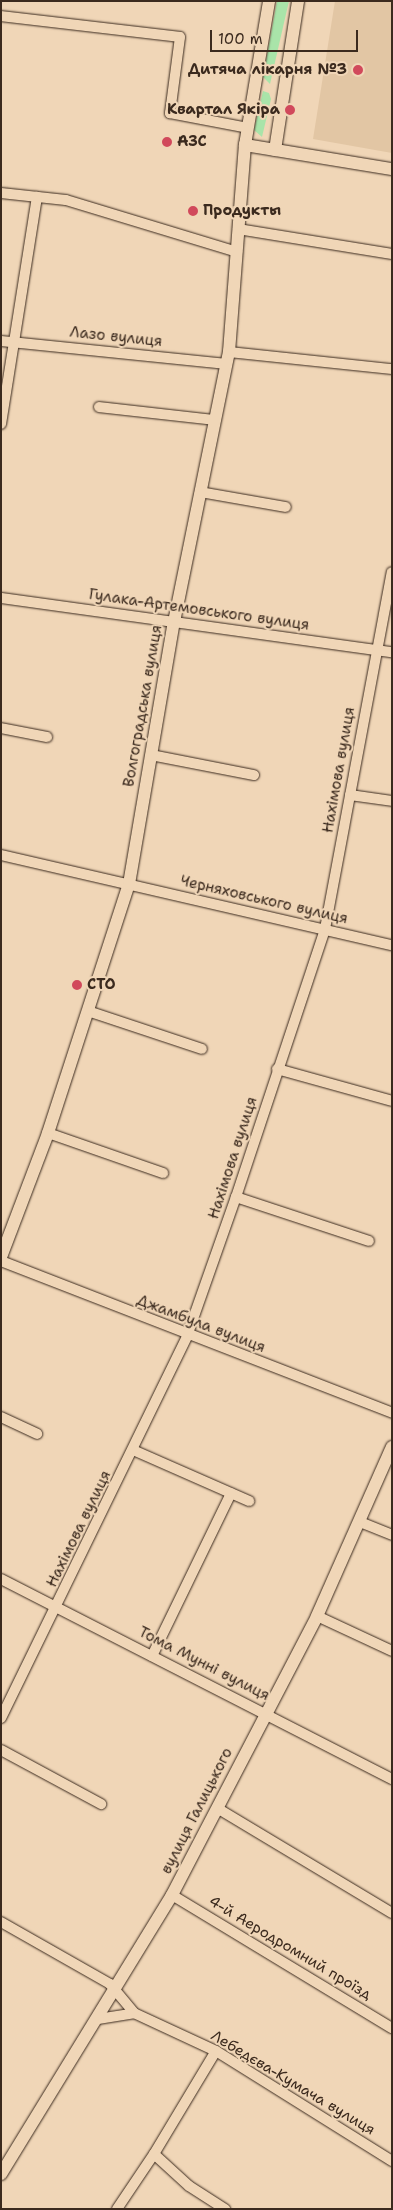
<!DOCTYPE html>
<html>
<head>
<meta charset="utf-8">
<style>
	body { margin:0 }
	#map { position:relative; width:393px; height:2210px; overflow:hidden; background:#f0d6b7; font-family:"Shantell Sans",sans-serif }
	div>[style] { position:absolute }
	.built>* { inset:0; background:#e2c6a4 }
	.green>* { inset:0; background:#a9e4a9 }
	.roads { filter:drop-shadow(0 0 1px #3b2a1e) drop-shadow(0 0 1px #3b2a1e) }
	.minor>* { height:10px; margin:-5px; padding:0 5px; transform-origin:5px; border-radius:5px; background:#f0d6b7 }
	.tertiary>* { height:12px; margin:-6px; padding:0 6px; transform-origin:6px; border-radius:6px; background:#f0d6b7 }
	.dots>* { width:14px; height:14px; translate:-50% -50%; box-sizing:border-box; border:2px solid #f0d6b7; border-radius:50% }
	span { translate:-50% -50%; white-space:nowrap; text-align:center; line-height:1.15; -webkit-text-stroke:4px #f0d6b7; paint-order:stroke }
	.poi-label { font-size:15px; color:#3b2a1e; font-weight:700 }
	.right { translate:-100% -50%; text-align:right }
	.left { translate:0 -50%; text-align:left }
	.street-label { font-size:15px; color:#3b2a1e }
	.frame { position:absolute; inset:0; border:2px solid #3b2a1e; pointer-events:none }
	.scale { position:absolute; left:210px; top:30px; width:148px; height:22px; box-sizing:border-box; border:2px solid #3b2a1e; border-top:0; padding-left:6px; font-size:15px; line-height:18px; white-space:nowrap; color:#3b2a1e; -webkit-text-stroke:4px #f0d6b7; paint-order:stroke }
</style>
</head>
<body>
<div id="map">
	<div class="built">
		<div style="clip-path:polygon(335px 1px,392px 1px,392px 153px,313px 139px)"></div>
	</div>
	<div class="green">
		<div style="clip-path:polygon(277px 1px,289px 1px,270px 84px,263px 77px)"></div>
		<div style="clip-path:polygon(263px 91px,269px 93px,271px 99px,262px 137px,254px 130px)"></div>
	</div>
	<div class="roads">
		<div class="minor">
			<div style="left:1px;top:16px;width:180px;rotate:6.7deg"></div>
			<div style="left:180px;top:37px;width:77px;rotate:97.5deg"></div>
			<div style="left:170px;top:113px;width:79px;rotate:10.9deg"></div>
			<div style="left:1px;top:193px;width:65px;rotate:6.1deg"></div>
			<div style="left:66px;top:200px;width:179px;rotate:16.9deg"></div>
			<div style="left:238px;top:229px;width:156px;rotate:9.2deg"></div>
			<div style="left:1px;top:341px;width:227px;rotate:5.8deg"></div>
			<div style="left:229px;top:352px;width:164px;rotate:6deg"></div>
			<div style="left:99px;top:407px;width:117px;rotate:6.4deg"></div>
			<div style="left:1px;top:424px;width:230px;rotate:-81deg"></div>
			<div style="left:200px;top:492px;width:87px;rotate:9.9deg"></div>
			<div style="left:1px;top:598px;width:395px;rotate:7.9deg"></div>
			<div style="left:1px;top:728px;width:47px;rotate:11.1deg"></div>
			<div style="left:151px;top:755px;width:105px;rotate:11deg"></div>
			<div style="left:350px;top:795px;width:42px;rotate:8.1deg"></div>
			<div style="left:1px;top:855px;width:401px;rotate:13deg"></div>
			<div style="left:88px;top:1011px;width:120px;rotate:18.4deg"></div>
			<div style="left:277px;top:1069px;width:119px;rotate:15.5deg"></div>
			<div style="left:48px;top:1133px;width:122px;rotate:19.2deg"></div>
			<div style="left:236px;top:1197px;width:140px;rotate:18.3deg"></div>
			<div style="left:1px;top:1261px;width:420px;rotate:21.2deg"></div>
			<div style="left:1px;top:1417px;width:40px;rotate:25deg"></div>
			<div style="left:133px;top:1450px;width:127px;rotate:23.7deg"></div>
			<div style="left:360px;top:1522px;width:35px;rotate:22deg"></div>
			<div style="left:1px;top:1579px;width:439px;rotate:27.1deg"></div>
			<div style="left:317px;top:1616px;width:83px;rotate:25deg"></div>
			<div style="left:152px;top:1656px;width:181px;rotate:-64.1deg"></div>
			<div style="left:1px;top:1718px;width:425px;rotate:-64deg"></div>
			<div style="left:187px;top:1336px;width:147px;rotate:-70.6deg"></div>
			<div style="left:236px;top:1197px;width:282px;rotate:-71.6deg"></div>
			<div style="left:325px;top:929px;width:363px;rotate:-79.4deg"></div>
			<div style="left:1px;top:1750px;width:114px;rotate:28.4deg"></div>
			<div style="left:217px;top:1808px;width:204px;rotate:31deg"></div>
			<div style="left:172px;top:1895px;width:257px;rotate:31.2deg"></div>
			<div style="left:1px;top:1922px;width:125px;rotate:29.6deg"></div>
			<div style="left:110px;top:1984px;width:38px;rotate:50deg"></div>
			<div style="left:134px;top:2013px;width:90px;rotate:24.9deg"></div>
			<div style="left:216px;top:2051px;width:208px;rotate:32deg"></div>
			<div style="left:98px;top:2019px;width:36px;rotate:-9deg"></div>
			<div style="left:154px;top:2154px;width:120px;rotate:-59deg"></div>
			<div style="left:117px;top:2209px;width:66px;rotate:-56.1deg"></div>
			<div style="left:154px;top:2154px;width:47px;rotate:42.4deg"></div>
			<div style="left:189px;top:2186px;width:43px;rotate:32.6deg"></div>
		</div>
		<div class="tertiary">
			<div style="left:245px;top:145px;width:149px;rotate:9.3deg"></div>
			<div style="left:275px;top:150px;width:151px;rotate:-81.2deg"></div>
			<div style="left:1px;top:1257px;width:133px;rotate:-69.2deg"></div>
			<div style="left:48px;top:1133px;width:262px;rotate:-72deg"></div>
			<div style="left:129px;top:884px;width:266px;rotate:-80.3deg"></div>
			<div style="left:174px;top:622px;width:276px;rotate:-78.5deg"></div>
			<div style="left:229px;top:352px;width:208px;rotate:-85.6deg"></div>
			<div style="left:245px;top:145px;width:146px;rotate:-80.5deg"></div>
			<div style="left:1px;top:2174px;width:327px;rotate:-58.5deg"></div>
			<div style="left:172px;top:1895px;width:314px;rotate:-62.5deg"></div>
			<div style="left:317px;top:1616px;width:185px;rotate:-66.1deg"></div>
		</div>
	</div>
	<div class="dots">
		<div style="left:358px;top:70px;background:#d1495b"></div>
		<div style="left:290px;top:110px;background:#d1495b"></div>
		<div style="left:167px;top:142px;background:#d1495b"></div>
		<div style="left:193px;top:211px;background:#d1495b"></div>
		<div style="left:77px;top:985px;background:#d1495b"></div>
	</div>
	<div class="poi-label">
		<span class="right" style="left:347px;top:70px">Дитяча лікарня №3</span>
		<span class="right" style="left:280px;top:110px">Квартал Якіра</span>
		<span class="left" style="left:177px;top:142px">АЗС</span>
		<span class="left" style="left:203px;top:211px">Продукты</span>
		<span class="left" style="left:87px;top:985px">СТО</span>
	</div>
	<div class="street-label">
		<span style="left:116px;top:337px;rotate:6deg">Лазо вулиця</span>
		<span style="left:199px;top:610px;rotate:8deg">Гулака-Артемовського вулиця</span>
		<span style="left:143px;top:706px;rotate:-80deg">Волгоградська вулиця</span>
		<span style="left:339px;top:770px;rotate:-80deg">Нахімова вулиця</span>
		<span style="left:264px;top:900px;rotate:13deg">Черняховського вулиця</span>
		<span style="left:233px;top:1158px;rotate:-72deg">Нахімова вулиця</span>
		<span style="left:201px;top:1324px;rotate:21deg">Джамбула вулиця</span>
		<span style="left:79px;top:1529px;rotate:-64deg">Нахімова вулиця</span>
		<span style="left:204px;top:1664px;rotate:27deg">Тома Мунні вулиця</span>
		<span style="left:197px;top:1811px;rotate:-63deg">вулиця Галицького</span>
		<span style="left:290px;top:1948px;rotate:31deg">4-й Аеродромний проїзд</span>
		<span style="left:293px;top:2083px;rotate:31deg">Лебедєва-Кумача вулиця</span>
	</div>
	<div class="frame"></div>
	<div class="scale">100 m</div>
</div>
</body>
</html>
